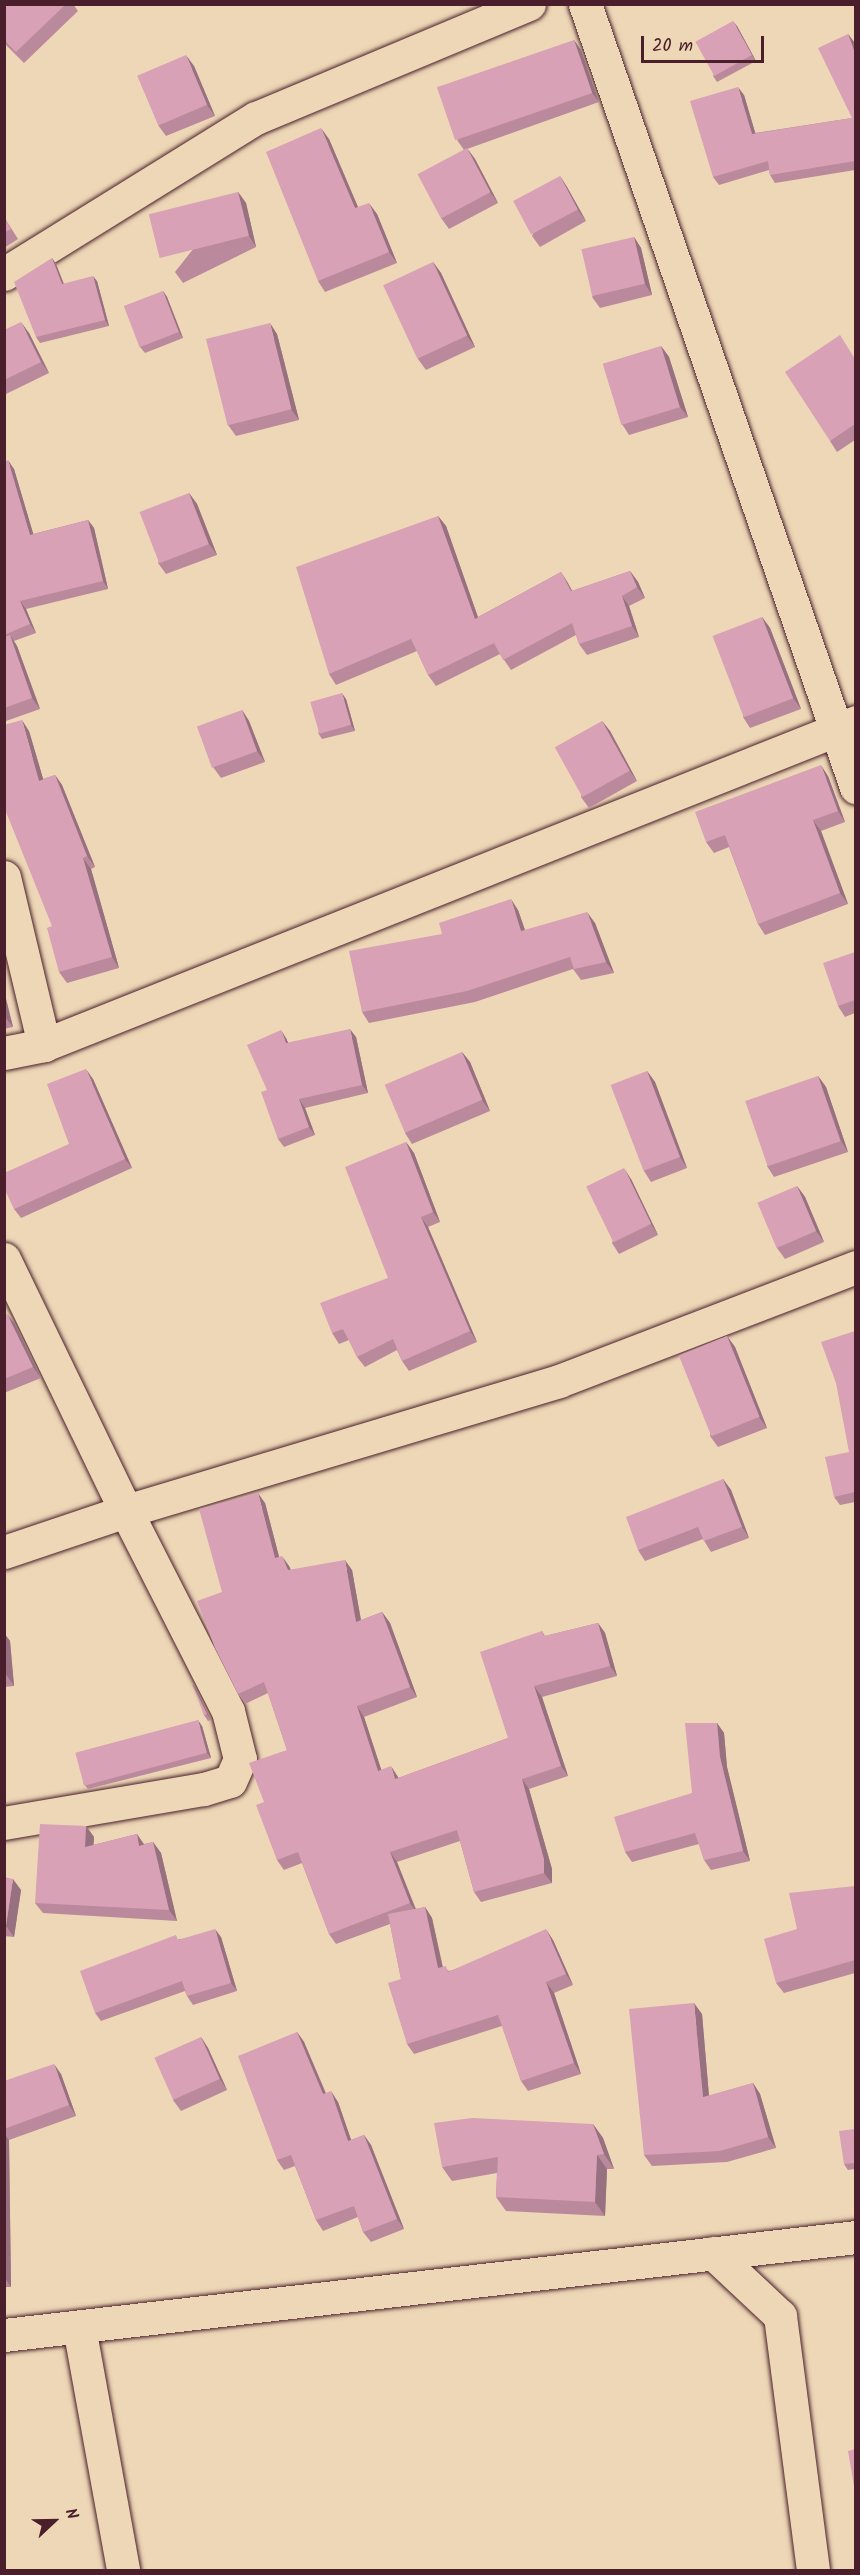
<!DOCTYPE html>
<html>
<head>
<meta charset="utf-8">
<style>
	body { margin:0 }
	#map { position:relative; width:860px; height:2575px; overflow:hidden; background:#edd7b6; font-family:Kalam,sans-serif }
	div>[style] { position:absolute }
	.roads { filter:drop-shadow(0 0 2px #4a1f2b) drop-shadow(0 0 2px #4a1f2b) }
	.minor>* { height:33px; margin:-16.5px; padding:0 16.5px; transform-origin:16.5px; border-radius:16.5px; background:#edd7b6 }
	.wall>* { inset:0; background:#ba8a9c }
	.shaded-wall>* { inset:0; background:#97717f }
	.building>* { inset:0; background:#d8a1b5; transform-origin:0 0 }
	span { translate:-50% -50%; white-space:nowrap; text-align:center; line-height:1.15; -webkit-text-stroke:6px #edd7b6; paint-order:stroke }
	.frame { position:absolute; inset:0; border:6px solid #4a1f2b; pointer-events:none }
	.north { position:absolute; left:24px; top:2491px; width:60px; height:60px; -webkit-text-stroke:4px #edd7b6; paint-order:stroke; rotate:68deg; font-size:16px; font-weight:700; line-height:24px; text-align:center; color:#4a1f2b }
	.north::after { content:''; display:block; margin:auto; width:21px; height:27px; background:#4a1f2b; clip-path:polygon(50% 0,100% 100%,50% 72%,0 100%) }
	.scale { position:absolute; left:641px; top:36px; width:123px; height:27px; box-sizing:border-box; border:3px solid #4a1f2b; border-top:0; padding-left:8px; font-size:18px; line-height:21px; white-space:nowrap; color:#4a1f2b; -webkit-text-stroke:4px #edd7b6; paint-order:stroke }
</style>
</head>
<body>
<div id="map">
	<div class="roads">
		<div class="minor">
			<div style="left:585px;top:4px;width:829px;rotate:70.91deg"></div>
			<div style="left:4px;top:274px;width:296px;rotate:-31.8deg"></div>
			<div style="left:256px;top:118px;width:296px;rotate:-22.7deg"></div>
			<div style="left:4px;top:877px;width:173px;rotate:76.6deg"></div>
			<div style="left:4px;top:1053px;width:41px;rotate:-11.3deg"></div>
			<div style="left:44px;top:1045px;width:874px;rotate:-21.69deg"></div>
			<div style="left:4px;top:1259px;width:280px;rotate:64.2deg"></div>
			<div style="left:126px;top:1511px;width:225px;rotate:63deg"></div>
			<div style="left:228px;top:1711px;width:49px;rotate:76deg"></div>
			<div style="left:240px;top:1759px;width:24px;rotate:114deg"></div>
			<div style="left:230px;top:1781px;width:28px;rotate:163deg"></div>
			<div style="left:203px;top:1789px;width:202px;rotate:170.3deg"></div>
			<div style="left:4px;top:1552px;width:129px;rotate:-18.6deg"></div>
			<div style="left:126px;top:1511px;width:452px;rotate:-16.7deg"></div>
			<div style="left:559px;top:1381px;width:318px;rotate:-21deg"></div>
			<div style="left:713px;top:2253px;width:92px;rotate:43.2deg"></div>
			<div style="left:780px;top:2316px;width:256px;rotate:82.6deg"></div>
			<div style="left:79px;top:2327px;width:247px;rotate:79.7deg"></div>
			<div style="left:4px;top:2335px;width:858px;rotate:-6.56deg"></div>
		</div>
	</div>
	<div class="wall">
		<div style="clip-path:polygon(4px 4px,73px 4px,78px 11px,24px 63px,4px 43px)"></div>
		<div style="clip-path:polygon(737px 26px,756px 61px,717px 82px,713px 76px)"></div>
		<div style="clip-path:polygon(848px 34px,854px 42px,855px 47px,855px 170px,775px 183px,770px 175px,769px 170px,719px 185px,713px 177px,744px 95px,755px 133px,852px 118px)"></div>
		<div style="clip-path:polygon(574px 40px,581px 50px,599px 102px,467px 149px,475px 159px,498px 203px,449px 229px,441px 218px,464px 150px,457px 140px)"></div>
		<div style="clip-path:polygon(194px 66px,215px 116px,166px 136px,158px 125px)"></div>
		<div style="clip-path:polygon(329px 139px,358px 207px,377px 214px,397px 263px,325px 292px,318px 281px)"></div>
		<div style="clip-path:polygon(560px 176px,567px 187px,586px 221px,540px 247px,532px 236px)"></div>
		<div style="clip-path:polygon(238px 192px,246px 203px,256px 247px,183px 283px,175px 272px)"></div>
		<div style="clip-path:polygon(4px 217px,18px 239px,4px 248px)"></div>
		<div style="clip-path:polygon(634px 237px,641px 248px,652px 295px,600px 308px,592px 297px)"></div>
		<div style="clip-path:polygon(52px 258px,56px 264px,64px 284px,97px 281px,109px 326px,40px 343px,36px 337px)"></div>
		<div style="clip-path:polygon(433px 262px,441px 273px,475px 347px,426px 370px,418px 359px)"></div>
		<div style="clip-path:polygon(163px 291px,167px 297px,183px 338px,145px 353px,140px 347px)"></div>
		<div style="clip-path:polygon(4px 330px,29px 333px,49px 373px,4px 395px)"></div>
		<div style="clip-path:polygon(277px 334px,299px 420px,236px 436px,228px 425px)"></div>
		<div style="clip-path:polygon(661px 346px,669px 357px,688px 417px,629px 435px,622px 424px)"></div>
		<div style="clip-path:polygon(855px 358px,855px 440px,837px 452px,830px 441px)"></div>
		<div style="clip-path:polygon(4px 462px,14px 469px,33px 534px,88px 520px,94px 528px,108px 589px,26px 609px,36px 633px,14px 641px,17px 646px,40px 709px,6px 721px,4px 719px)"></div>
		<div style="clip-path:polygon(189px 493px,197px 504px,217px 555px,166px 574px,158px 563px)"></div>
		<div style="clip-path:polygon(438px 516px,446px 526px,478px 617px,561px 572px,572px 591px,630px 571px,638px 582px,645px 598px,629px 606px,639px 637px,587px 655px,579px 644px,576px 635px,511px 670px,500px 654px,436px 686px,428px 675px,417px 651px,336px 685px,329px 674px)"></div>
		<div style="clip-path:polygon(762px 617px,770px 628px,801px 709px,750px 728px,743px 717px)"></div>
		<div style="clip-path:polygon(346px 699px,355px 731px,322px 739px,318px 733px)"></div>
		<div style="clip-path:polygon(242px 710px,249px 721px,265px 762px,221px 778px,213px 767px)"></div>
		<div style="clip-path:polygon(602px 721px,610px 731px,637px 781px,589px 808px,581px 797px)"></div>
		<div style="clip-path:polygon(29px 731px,43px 779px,55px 775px,62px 785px,95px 867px,91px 869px,119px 968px,67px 983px,59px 972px,52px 926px)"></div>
		<div style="clip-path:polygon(828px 776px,845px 822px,821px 831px,848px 904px,765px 935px,758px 924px,729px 847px,714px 853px,706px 842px)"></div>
		<div style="clip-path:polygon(518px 910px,525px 930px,595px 923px,614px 973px,581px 980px,573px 969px,475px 1002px,369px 1023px,362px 1012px)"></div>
		<div style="clip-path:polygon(855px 952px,855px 1013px,845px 1017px,838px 1006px)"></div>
		<div style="clip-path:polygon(4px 991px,13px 1027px,4px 1029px)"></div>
		<div style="clip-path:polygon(356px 1037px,368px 1093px,305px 1108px,315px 1135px,284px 1147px,278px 1139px,267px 1090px,286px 1038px,288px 1043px)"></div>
		<div style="clip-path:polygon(462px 1052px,470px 1062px,490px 1111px,412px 1144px,405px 1133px)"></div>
		<div style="clip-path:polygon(647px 1071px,655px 1082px,687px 1168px,651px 1182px,644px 1171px)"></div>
		<div style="clip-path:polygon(818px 1076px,826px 1087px,848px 1152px,774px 1177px,767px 1166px)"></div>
		<div style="clip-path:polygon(93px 1079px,132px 1168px,21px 1218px,14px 1209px,69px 1144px)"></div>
		<div style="clip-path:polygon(406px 1142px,414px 1153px,440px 1222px,428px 1227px,477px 1342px,409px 1371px,402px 1361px,397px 1350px,365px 1367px,357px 1357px,349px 1340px,339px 1344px,332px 1333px,388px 1278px)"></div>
		<div style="clip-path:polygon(631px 1179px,658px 1235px,619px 1254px,612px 1243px)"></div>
		<div style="clip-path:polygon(797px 1186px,805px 1197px,824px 1242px,785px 1259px,777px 1248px)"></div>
		<div style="clip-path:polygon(4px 1315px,15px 1324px,41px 1378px,4px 1393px)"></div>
		<div style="clip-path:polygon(855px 1331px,855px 1502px,840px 1505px,834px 1497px,849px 1452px)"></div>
		<div style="clip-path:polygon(727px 1336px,735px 1347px,767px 1428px,718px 1447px,710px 1436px)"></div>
		<div style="clip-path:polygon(723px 1479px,731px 1490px,749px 1538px,711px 1552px,703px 1539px,645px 1561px,638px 1550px)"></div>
		<div style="clip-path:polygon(265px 1503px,279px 1557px,289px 1566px,291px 1570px,352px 1570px,361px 1620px,382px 1612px,390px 1623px,417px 1697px,364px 1717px,381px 1770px,398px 1778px,508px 1738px,542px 1631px,545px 1636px,598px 1623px,605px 1633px,617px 1676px,542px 1697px,568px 1776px,529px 1789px,552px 1869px,552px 1883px,481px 1902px,474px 1892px,460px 1841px,397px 1862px,416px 1909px,425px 1907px,432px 1918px,443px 1967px,449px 1971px,553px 1940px,573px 1985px,554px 1993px,581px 2074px,528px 2091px,521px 2081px,502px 2026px,414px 2054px,407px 2044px,401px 1979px,390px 1924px,336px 1944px,329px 1934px,302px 1863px,284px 1870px,277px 1860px,264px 1802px,287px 1750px,268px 1693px,245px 1704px,238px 1694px,222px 1592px)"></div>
		<div style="clip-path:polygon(4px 1633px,10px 1641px,14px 1686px,4px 1687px)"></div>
		<div style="clip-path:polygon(196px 1689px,211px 1720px,208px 1721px,204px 1715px)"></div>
		<div style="clip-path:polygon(717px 1723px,724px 1733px,727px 1767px,750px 1861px,711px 1870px,704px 1860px,699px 1844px,632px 1862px,625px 1852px,692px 1793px)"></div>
		<div style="clip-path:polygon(202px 1726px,211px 1758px,88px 1789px,83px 1783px)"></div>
		<div style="clip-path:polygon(86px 1826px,94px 1837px,93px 1845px,137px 1834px,144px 1844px,153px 1842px,161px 1853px,177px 1921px,43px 1913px,35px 1903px)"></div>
		<div style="clip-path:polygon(4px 1877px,21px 1890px,14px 1937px,4px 1936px)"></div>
		<div style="clip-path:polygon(855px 1886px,855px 1973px,784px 1993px,776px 1983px,797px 1929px)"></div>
		<div style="clip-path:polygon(221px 1937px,237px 1991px,193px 2005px,187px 1996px,185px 1991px,101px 2021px,95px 2013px,179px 1939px)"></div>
		<div style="clip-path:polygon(702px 2014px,709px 2096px,753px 2083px,760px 2094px,776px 2148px,727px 2162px,652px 2166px,644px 2155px)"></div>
		<div style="clip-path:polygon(297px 2032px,304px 2042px,326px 2093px,338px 2102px,351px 2140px,364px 2135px,371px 2145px,404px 2229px,371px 2242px,363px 2232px,358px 2217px,323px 2231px,316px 2220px,295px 2166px,284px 2170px,277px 2160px)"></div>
		<div style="clip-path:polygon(201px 2037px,208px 2048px,227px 2090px,181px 2111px,173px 2100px)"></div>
		<div style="clip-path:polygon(61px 2074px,76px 2116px,9px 2140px,11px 2287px,4px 2287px,4px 2081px)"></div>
		<div style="clip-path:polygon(593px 2124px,603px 2138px,614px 2169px,607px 2169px,605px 2216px,506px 2211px,496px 2197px,497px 2173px,452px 2181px,442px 2167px)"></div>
		<div style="clip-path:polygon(855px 2129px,855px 2169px,848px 2170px,844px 2164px)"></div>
	</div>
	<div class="shaded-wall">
		<div style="clip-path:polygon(733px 21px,737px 26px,756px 61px,752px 55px)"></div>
		<div style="clip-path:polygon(848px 34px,854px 42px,855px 47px,855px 53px)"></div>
		<div style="clip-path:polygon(574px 40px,581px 50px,599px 102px,592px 93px)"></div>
		<div style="clip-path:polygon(186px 55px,194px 66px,215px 116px,207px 105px)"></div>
		<div style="clip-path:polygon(738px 87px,744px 95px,758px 142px,752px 134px)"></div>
		<div style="clip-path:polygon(321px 128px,329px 139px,363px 219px,355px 208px)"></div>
		<div style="clip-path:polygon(467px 148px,475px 159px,498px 203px,490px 192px)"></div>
		<div style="clip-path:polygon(560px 176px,567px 187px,586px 221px,578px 210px)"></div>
		<div style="clip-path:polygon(238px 192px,246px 203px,256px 247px,249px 236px)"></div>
		<div style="clip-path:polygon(369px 203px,377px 214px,397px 263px,389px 252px)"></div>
		<div style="clip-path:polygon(634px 237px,641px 248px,652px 295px,645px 284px)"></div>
		<div style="clip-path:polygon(52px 258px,56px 264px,66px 290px,62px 284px)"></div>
		<div style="clip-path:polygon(433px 262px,441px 273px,475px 347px,467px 336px)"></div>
		<div style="clip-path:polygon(93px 276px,97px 281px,109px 326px,105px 320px)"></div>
		<div style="clip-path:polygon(163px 291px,167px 297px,183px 338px,179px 332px)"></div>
		<div style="clip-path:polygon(21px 322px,29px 333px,49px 373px,41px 362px)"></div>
		<div style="clip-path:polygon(270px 323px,277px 334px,299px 420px,291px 409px)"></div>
		<div style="clip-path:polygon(661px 346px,669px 357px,688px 417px,680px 407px)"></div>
		<div style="clip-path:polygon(8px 460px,14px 469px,36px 543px,30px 535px)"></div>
		<div style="clip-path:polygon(189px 493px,197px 504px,217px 555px,209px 544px)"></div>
		<div style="clip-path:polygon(438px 516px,446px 526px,482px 629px,475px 619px)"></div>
		<div style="clip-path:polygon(88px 520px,94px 528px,108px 589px,103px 581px)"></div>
		<div style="clip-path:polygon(630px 571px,638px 582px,645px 598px,637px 587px)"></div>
		<div style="clip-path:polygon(561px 572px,568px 583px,578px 602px,571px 591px)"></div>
		<div style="clip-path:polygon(622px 596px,629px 606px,639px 637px,632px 626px)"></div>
		<div style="clip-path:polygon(20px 601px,26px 609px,36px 633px,30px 624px)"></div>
		<div style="clip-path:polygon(762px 617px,770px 628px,801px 709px,793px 698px)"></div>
		<div style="clip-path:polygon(10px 635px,17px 646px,40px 709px,32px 698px)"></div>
		<div style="clip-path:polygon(342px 693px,346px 699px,355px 731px,351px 725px)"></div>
		<div style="clip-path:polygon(242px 710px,249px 721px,265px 762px,257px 751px)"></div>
		<div style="clip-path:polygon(22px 720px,29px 731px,47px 792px,39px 781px)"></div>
		<div style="clip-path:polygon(602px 721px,610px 731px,637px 781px,630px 771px)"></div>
		<div style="clip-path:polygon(821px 765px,828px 776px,845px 822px,838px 811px)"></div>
		<div style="clip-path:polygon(55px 775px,62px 785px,95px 867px,87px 856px)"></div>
		<div style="clip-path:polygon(813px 820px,821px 831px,848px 904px,840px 893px)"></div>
		<div style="clip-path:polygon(83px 858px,91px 869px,119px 968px,112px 957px)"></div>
		<div style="clip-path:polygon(511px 899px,518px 910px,529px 942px,521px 931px)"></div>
		<div style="clip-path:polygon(587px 912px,595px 923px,614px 973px,606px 962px)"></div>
		<div style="clip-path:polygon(4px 991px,13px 1027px,5px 1017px,4px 1013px)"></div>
		<div style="clip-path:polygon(350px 1029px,356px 1037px,368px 1093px,362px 1085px)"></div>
		<div style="clip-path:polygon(281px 1030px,286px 1038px,292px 1051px,286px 1043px)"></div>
		<div style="clip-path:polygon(462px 1052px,470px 1062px,490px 1111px,482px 1100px)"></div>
		<div style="clip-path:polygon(86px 1069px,93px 1079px,132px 1168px,125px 1159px)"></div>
		<div style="clip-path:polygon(647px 1071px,655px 1082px,687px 1168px,680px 1157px)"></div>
		<div style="clip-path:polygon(818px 1076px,826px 1087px,848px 1152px,841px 1141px)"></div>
		<div style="clip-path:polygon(299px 1099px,305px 1108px,315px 1135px,309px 1127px)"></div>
		<div style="clip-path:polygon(406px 1142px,414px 1153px,440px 1222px,433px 1212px)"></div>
		<div style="clip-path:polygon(624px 1168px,631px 1179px,658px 1235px,651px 1224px)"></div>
		<div style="clip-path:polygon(797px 1186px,805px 1197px,824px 1242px,816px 1231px)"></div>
		<div style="clip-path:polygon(421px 1217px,428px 1227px,477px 1342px,470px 1331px)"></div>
		<div style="clip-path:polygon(7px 1314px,15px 1324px,41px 1378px,33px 1367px)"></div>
		<div style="clip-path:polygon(727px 1336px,735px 1347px,767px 1428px,759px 1417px)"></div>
		<div style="clip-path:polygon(723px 1479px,731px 1490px,749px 1538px,742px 1527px)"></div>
		<div style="clip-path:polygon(258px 1493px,265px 1503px,282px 1568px,275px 1558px)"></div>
		<div style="clip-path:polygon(282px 1556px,289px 1566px,295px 1580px,288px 1570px)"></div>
		<div style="clip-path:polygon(345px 1560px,352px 1570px,363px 1632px,356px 1622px)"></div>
		<div style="clip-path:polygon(382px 1612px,390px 1623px,417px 1697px,410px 1687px)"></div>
		<div style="clip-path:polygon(598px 1623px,605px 1633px,617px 1676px,610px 1666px)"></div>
		<div style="clip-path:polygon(4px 1633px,10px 1641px,14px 1686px,5px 1673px)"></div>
		<div style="clip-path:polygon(192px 1684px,196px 1689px,211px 1720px,207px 1714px)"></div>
		<div style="clip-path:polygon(534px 1686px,542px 1697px,568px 1776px,561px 1766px)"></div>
		<div style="clip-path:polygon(357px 1706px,364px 1717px,385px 1781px,378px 1771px)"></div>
		<div style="clip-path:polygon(198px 1720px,202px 1726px,211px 1758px,207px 1753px)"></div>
		<div style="clip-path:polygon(717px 1723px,724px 1733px,727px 1767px,750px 1861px,743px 1851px,720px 1757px)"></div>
		<div style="clip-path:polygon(391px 1766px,398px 1777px,402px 1789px,395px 1779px)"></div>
		<div style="clip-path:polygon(522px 1779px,529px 1789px,552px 1869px,552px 1883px,544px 1873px)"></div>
		<div style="clip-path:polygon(86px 1826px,94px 1837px,93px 1858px,85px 1847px)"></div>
		<div style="clip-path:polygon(137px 1834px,144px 1845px,139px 1846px)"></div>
		<div style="clip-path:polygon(153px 1842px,161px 1853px,177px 1921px,169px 1910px)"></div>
		<div style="clip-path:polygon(390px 1852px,397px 1862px,417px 1913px,410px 1903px)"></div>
		<div style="clip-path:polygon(13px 1879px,21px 1890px,14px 1937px,6px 1926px)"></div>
		<div style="clip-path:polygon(425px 1907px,432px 1918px,445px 1979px,438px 1968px)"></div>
		<div style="clip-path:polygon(215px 1929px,221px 1937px,237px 1991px,231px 1983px)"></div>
		<div style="clip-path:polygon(546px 1929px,553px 1940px,573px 1985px,566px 1974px)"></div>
		<div style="clip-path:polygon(546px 1982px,554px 1993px,581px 2074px,574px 2063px)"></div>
		<div style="clip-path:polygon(694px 2003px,702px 2014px,710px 2108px,703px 2097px)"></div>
		<div style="clip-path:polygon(297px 2032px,304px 2042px,330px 2104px,323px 2094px)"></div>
		<div style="clip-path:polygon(201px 2037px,208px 2048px,227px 2090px,220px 2079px)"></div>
		<div style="clip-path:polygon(54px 2064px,61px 2074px,76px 2116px,69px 2105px)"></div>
		<div style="clip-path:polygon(753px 2083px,760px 2094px,776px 2148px,768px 2137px)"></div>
		<div style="clip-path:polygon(331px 2091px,338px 2102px,355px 2151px,348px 2141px)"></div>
		<div style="clip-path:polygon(593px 2124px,603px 2138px,614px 2169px,604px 2154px)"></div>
		<div style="clip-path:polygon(4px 2133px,9px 2140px,11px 2287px,4px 2277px)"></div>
		<div style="clip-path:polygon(364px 2135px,371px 2145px,404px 2229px,397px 2219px)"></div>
		<div style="clip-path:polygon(597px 2155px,607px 2169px,605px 2216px,595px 2202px)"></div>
	</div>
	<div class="building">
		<div style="clip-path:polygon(4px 4px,66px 4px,16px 52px,4px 40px)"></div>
		<div style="left:733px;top:21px;width:39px;height:43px;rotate:61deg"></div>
		<div style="clip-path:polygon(848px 34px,855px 53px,855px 163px,855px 161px,770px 175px,768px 161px,713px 177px,690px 101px,738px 87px,752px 134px,852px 118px,818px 48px)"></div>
		<div style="left:574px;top:40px;width:56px;height:145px;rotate:71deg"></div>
		<div style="left:186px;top:55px;width:54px;height:53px;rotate:67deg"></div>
		<div style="clip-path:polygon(321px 128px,355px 208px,369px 203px,389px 252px,318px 281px,266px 152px)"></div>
		<div style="left:467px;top:148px;width:50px;height:56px;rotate:62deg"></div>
		<div style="left:560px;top:176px;width:38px;height:53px;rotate:62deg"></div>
		<div style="left:238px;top:192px;width:45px;height:92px;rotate:76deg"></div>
		<div style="clip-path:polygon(4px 218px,11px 229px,4px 233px)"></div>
		<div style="left:634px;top:237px;width:48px;height:54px;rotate:77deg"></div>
		<div style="clip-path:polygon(52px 258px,62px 284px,93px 276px,105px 320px,36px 337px,14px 282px)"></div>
		<div style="left:433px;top:262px;width:81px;height:55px;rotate:65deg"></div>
		<div style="left:163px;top:291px;width:44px;height:42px;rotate:69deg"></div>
		<div style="clip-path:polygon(21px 322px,41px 362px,4px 380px,4px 330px)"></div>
		<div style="left:270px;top:323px;width:89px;height:66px;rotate:76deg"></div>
		<div style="clip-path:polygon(840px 335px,855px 359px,855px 424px,830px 441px,785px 372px)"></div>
		<div style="left:661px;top:346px;width:64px;height:61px;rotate:73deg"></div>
		<div style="clip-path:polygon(8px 460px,30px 535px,88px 520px,103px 581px,20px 601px,30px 624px,4px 635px,4px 462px)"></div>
		<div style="left:189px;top:493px;width:55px;height:53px;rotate:69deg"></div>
		<div style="clip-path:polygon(438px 516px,475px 619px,561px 572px,571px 591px,630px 571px,637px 587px,622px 596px,632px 626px,579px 644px,572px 623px,503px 660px,494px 643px,428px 675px,411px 639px,329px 674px,296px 567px)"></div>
		<div style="left:762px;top:617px;width:87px;height:53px;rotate:69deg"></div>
		<div style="clip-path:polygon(10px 635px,32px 698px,4px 708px,4px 637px)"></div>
		<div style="left:342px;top:693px;width:33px;height:33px;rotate:74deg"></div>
		<div style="left:242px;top:710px;width:44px;height:48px;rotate:70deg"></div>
		<div style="clip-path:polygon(22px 720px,39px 781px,55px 775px,87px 856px,83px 858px,112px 957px,59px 972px,47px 928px,52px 926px,4px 807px,4px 725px)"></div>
		<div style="left:602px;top:721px;width:57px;height:54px;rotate:61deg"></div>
		<div style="clip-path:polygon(821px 765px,838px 811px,813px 820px,840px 893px,758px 924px,725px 835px,706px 842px,695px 812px)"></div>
		<div style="clip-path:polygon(511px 899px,521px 931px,587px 912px,606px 962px,574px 969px,570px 957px,467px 991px,362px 1012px,349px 951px,442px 934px,439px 923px)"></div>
		<div style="clip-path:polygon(855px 952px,855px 1000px,838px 1006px,823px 963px)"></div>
		<div style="clip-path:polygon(350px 1029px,362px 1085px,299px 1099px,309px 1127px,278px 1139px,261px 1092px,267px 1090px,247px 1045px,281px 1030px,286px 1043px)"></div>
		<div style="left:462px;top:1052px;width:52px;height:84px;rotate:67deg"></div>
		<div style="clip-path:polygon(86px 1069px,125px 1159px,14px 1209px,4px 1188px,4px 1173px,69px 1144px,47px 1084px)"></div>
		<div style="left:647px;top:1071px;width:92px;height:39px;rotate:69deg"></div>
		<div style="left:818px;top:1076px;width:69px;height:77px;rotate:71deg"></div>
		<div style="clip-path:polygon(406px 1142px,433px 1212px,421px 1217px,470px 1331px,402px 1361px,393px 1339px,357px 1357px,343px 1329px,332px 1333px,320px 1303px,388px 1278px,345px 1167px)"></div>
		<div style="left:624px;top:1168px;width:62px;height:42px;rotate:64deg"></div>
		<div style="left:797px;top:1186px;width:49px;height:43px;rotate:67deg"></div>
		<div style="clip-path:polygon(7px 1314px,33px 1367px,4px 1379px,4px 1315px)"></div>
		<div style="clip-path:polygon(855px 1331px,855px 1492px,834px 1497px,825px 1457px,849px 1452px,836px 1383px,821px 1342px)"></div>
		<div style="left:727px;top:1336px;width:87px;height:52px;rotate:68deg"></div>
		<div style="clip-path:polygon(723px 1479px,742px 1527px,704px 1541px,698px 1527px,638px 1550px,626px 1517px)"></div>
		<div style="clip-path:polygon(258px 1493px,275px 1558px,282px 1556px,288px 1570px,345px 1560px,356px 1622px,382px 1612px,410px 1687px,357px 1706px,378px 1771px,391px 1766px,395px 1779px,508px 1738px,480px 1652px,542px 1631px,544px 1636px,598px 1623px,610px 1666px,534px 1686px,561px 1766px,522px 1779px,544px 1859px,544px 1873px,474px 1892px,457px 1830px,390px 1852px,410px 1903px,329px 1934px,298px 1852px,277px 1860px,256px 1805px,264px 1802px,249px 1763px,287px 1750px,264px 1682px,238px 1694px,215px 1648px,197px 1601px,222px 1592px,199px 1509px)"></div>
		<div style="clip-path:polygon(192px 1684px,207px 1714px,204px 1715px)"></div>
		<div style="left:198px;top:1720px;width:34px;height:127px;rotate:75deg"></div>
		<div style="clip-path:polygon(685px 1723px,717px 1723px,720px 1757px,743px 1851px,704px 1860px,695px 1833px,625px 1852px,614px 1817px,692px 1793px)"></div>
		<div style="clip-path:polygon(40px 1824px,86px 1826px,85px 1847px,137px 1834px,139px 1846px,153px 1842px,169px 1910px,35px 1903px)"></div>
		<div style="clip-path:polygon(4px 1877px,13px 1879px,6px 1926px,4px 1926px)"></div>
		<div style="clip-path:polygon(855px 1886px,855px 1960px,776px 1983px,764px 1939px,797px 1929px,789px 1893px)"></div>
		<div style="clip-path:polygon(425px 1907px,438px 1968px,446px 1966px,448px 1972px,546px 1929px,566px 1974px,546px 1982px,574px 2063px,521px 2081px,498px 2015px,407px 2044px,388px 1983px,401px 1979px,388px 1914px)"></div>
		<div style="clip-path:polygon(215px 1929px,231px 1983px,187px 1996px,182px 1981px,95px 2013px,80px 1971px,176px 1935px,178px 1940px)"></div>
		<div style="clip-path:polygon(694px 2003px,703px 2097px,753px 2083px,768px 2137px,720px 2151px,644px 2155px,629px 2009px)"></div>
		<div style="clip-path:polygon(297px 2032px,323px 2094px,331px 2091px,348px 2141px,364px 2135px,397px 2219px,363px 2232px,354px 2206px,316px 2220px,291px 2155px,277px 2160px,238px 2056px)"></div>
		<div style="left:201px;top:2037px;width:46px;height:51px;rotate:66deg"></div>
		<div style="clip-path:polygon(54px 2064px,69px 2105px,4px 2129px,4px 2081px)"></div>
		<div style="clip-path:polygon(472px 2118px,593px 2124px,604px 2154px,597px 2155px,595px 2202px,496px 2197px,498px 2157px,442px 2167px,434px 2123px)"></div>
		<div style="clip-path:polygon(855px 2129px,855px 2163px,844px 2164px,839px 2131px)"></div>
		<div style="clip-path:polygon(855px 2449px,855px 2492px,848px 2451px)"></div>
	</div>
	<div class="frame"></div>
	<div class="north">N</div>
	<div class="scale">20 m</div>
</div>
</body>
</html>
